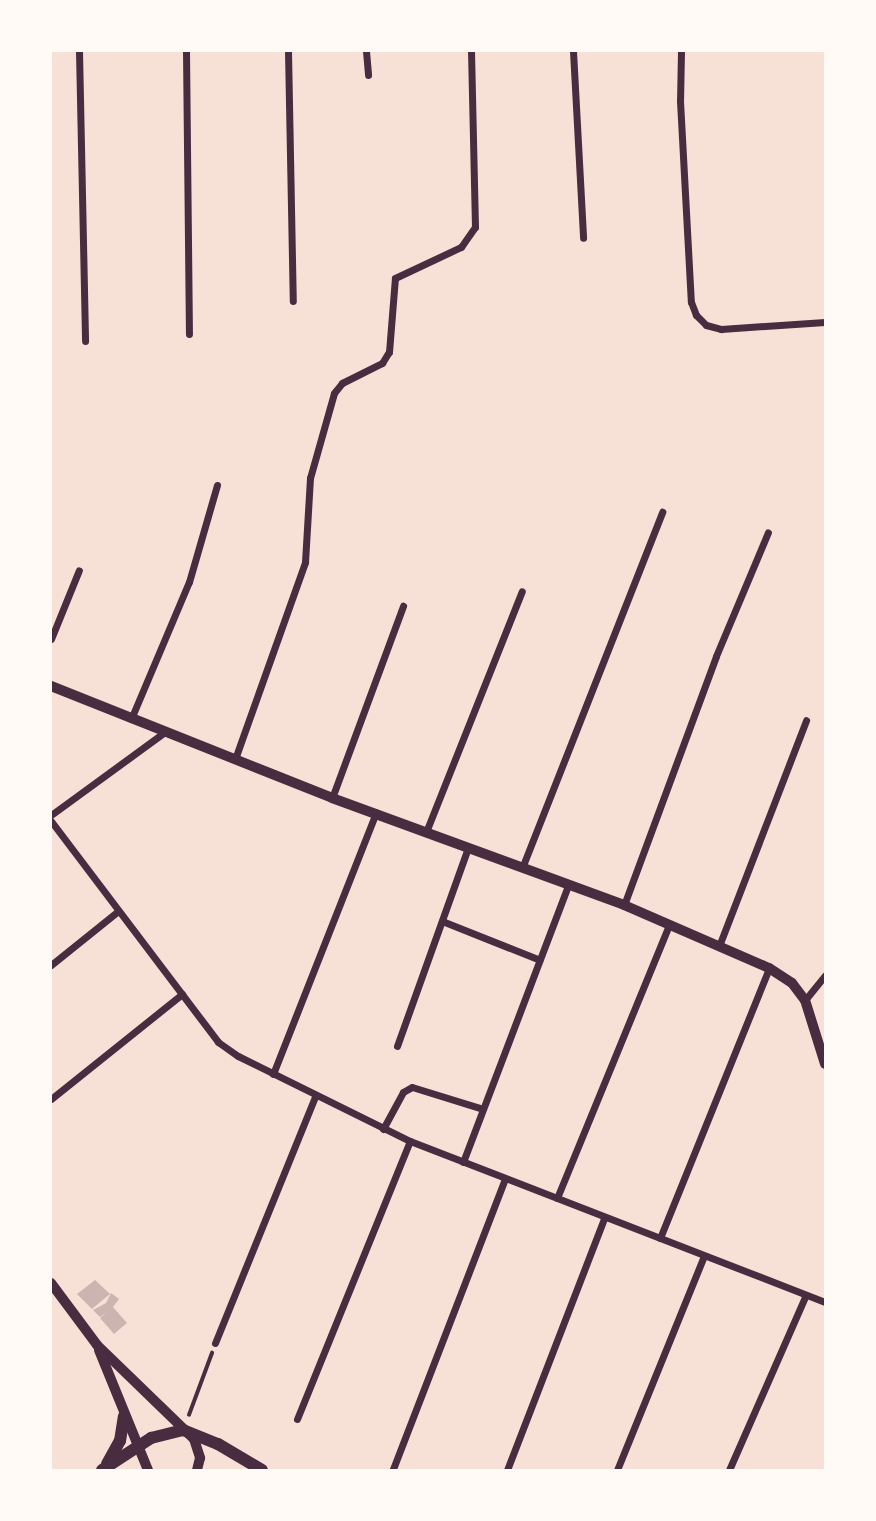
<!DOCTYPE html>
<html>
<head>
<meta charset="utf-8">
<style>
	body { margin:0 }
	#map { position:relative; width:876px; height:1521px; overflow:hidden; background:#f7e1d7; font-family:Commissioner,sans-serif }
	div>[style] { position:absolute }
	.building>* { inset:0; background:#ccb4b1 }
	.path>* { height:3.5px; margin:-1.75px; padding:0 1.75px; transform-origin:1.75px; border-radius:1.75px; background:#4a2c40 }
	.minor>* { height:7px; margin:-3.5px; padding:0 3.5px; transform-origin:3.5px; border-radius:3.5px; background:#4a2c40 }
	.tertiary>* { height:10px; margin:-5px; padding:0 5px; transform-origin:5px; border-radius:5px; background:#4a2c40 }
	.secondary>* { height:12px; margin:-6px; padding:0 6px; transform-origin:6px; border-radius:6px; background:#4a2c40 }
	span { translate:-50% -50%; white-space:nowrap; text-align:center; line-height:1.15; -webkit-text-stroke:5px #fffaf5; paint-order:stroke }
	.frame { position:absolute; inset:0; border:52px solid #fffaf5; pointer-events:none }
</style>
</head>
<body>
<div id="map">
	<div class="building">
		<div style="clip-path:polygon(95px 1280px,110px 1294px,92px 1309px,77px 1294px)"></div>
		<div style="clip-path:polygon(111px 1293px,119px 1299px,113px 1307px,127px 1323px,114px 1334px,100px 1318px,107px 1312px,100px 1317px,93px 1310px,106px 1303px)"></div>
	</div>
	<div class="path">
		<div style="left:189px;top:1415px;width:66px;rotate:-69.6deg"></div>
	</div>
	<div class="minor">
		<div style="left:79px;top:51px;width:290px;rotate:88.8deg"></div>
		<div style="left:186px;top:51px;width:283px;rotate:89.4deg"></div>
		<div style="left:288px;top:51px;width:250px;rotate:88.9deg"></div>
		<div style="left:366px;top:51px;width:24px;rotate:85deg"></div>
		<div style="left:573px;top:51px;width:187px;rotate:86.9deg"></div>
		<div style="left:681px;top:51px;width:50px;rotate:91.1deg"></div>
		<div style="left:680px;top:101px;width:201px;rotate:86.9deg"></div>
		<div style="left:691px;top:302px;width:14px;rotate:69deg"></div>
		<div style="left:696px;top:315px;width:14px;rotate:45deg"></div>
		<div style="left:706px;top:325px;width:16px;rotate:15deg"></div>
		<div style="left:721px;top:329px;width:104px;rotate:-3.9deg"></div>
		<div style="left:51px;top:639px;width:74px;rotate:-67.9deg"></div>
		<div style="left:131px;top:719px;width:149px;rotate:-67.1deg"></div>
		<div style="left:189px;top:582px;width:101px;rotate:-73.9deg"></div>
		<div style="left:235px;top:759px;width:209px;rotate:-70.4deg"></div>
		<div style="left:305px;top:562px;width:84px;rotate:-86.6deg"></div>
		<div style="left:310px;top:478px;width:88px;rotate:-74.2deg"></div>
		<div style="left:334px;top:393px;width:13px;rotate:-51deg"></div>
		<div style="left:342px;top:383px;width:45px;rotate:-26.6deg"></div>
		<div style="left:382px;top:363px;width:13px;rotate:-58deg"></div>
		<div style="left:389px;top:352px;width:74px;rotate:-85.4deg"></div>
		<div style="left:395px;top:278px;width:73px;rotate:-25.2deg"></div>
		<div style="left:461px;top:247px;width:24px;rotate:-55deg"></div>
		<div style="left:475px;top:227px;width:176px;rotate:-91.3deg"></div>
		<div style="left:332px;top:798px;width:205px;rotate:-69.7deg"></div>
		<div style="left:51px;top:815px;width:141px;rotate:-36.1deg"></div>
		<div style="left:51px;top:821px;width:277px;rotate:52.9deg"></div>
		<div style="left:218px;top:1042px;width:24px;rotate:35deg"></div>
		<div style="left:238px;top:1056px;width:192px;rotate:26.3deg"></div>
		<div style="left:410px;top:1141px;width:445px;rotate:21.2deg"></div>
		<div style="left:426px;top:832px;width:259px;rotate:-68.3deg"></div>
		<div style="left:522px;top:868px;width:383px;rotate:-68.5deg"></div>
		<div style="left:624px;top:905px;width:265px;rotate:-69.7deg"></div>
		<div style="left:716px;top:656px;width:134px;rotate:-67.2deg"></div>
		<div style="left:442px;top:921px;width:105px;rotate:21.7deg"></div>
		<div style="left:719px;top:946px;width:242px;rotate:-68.9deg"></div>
		<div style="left:51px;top:965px;width:85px;rotate:-38.8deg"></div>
		<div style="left:805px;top:1000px;width:32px;rotate:-51deg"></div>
		<div style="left:397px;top:1046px;width:210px;rotate:-70.3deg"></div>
		<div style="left:273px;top:1074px;width:281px;rotate:-68.5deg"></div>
		<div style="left:51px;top:1099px;width:168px;rotate:-38.7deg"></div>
		<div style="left:383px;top:1129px;width:42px;rotate:-61.6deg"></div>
		<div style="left:403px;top:1092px;width:10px;rotate:-29deg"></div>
		<div style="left:412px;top:1087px;width:74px;rotate:17.2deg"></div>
		<div style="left:463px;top:1162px;width:296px;rotate:-69.2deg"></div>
		<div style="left:557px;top:1198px;width:295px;rotate:-67.7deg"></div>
		<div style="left:660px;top:1238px;width:291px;rotate:-68deg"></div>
		<div style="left:215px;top:1343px;width:266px;rotate:-67.9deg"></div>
		<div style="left:297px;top:1419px;width:300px;rotate:-67.9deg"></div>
		<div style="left:393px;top:1469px;width:311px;rotate:-68.9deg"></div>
		<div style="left:507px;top:1470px;width:269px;rotate:-68.9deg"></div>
		<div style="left:617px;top:1470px;width:229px;rotate:-67.9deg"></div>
		<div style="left:729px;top:1470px;width:191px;rotate:-66.3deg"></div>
	</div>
	<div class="tertiary">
		<div style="left:51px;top:686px;width:302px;rotate:21.7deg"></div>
		<div style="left:332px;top:798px;width:311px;rotate:20.1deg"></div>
		<div style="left:624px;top:905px;width:158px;rotate:23.5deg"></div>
		<div style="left:769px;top:968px;width:27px;rotate:33deg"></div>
		<div style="left:792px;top:983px;width:21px;rotate:53deg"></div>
		<div style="left:805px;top:1000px;width:67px;rotate:72.6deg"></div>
		<div style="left:51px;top:1283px;width:77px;rotate:53.4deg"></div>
		<div style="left:97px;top:1345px;width:135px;rotate:44.1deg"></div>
		<div style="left:194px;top:1439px;width:20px;rotate:72deg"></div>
		<div style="left:200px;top:1458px;width:12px;rotate:104deg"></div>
		<div style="left:99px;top:1350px;width:130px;rotate:67.8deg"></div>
	</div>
	<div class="secondary">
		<div style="left:107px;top:1464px;width:26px;rotate:-61deg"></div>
		<div style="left:120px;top:1441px;width:25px;rotate:-81deg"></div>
		<div style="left:102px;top:1470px;width:59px;rotate:-33.1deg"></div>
		<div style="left:151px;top:1438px;width:33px;rotate:-14deg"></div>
		<div style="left:183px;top:1430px;width:38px;rotate:22deg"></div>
		<div style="left:218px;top:1444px;width:51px;rotate:30.6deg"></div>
	</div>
	<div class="frame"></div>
</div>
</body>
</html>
